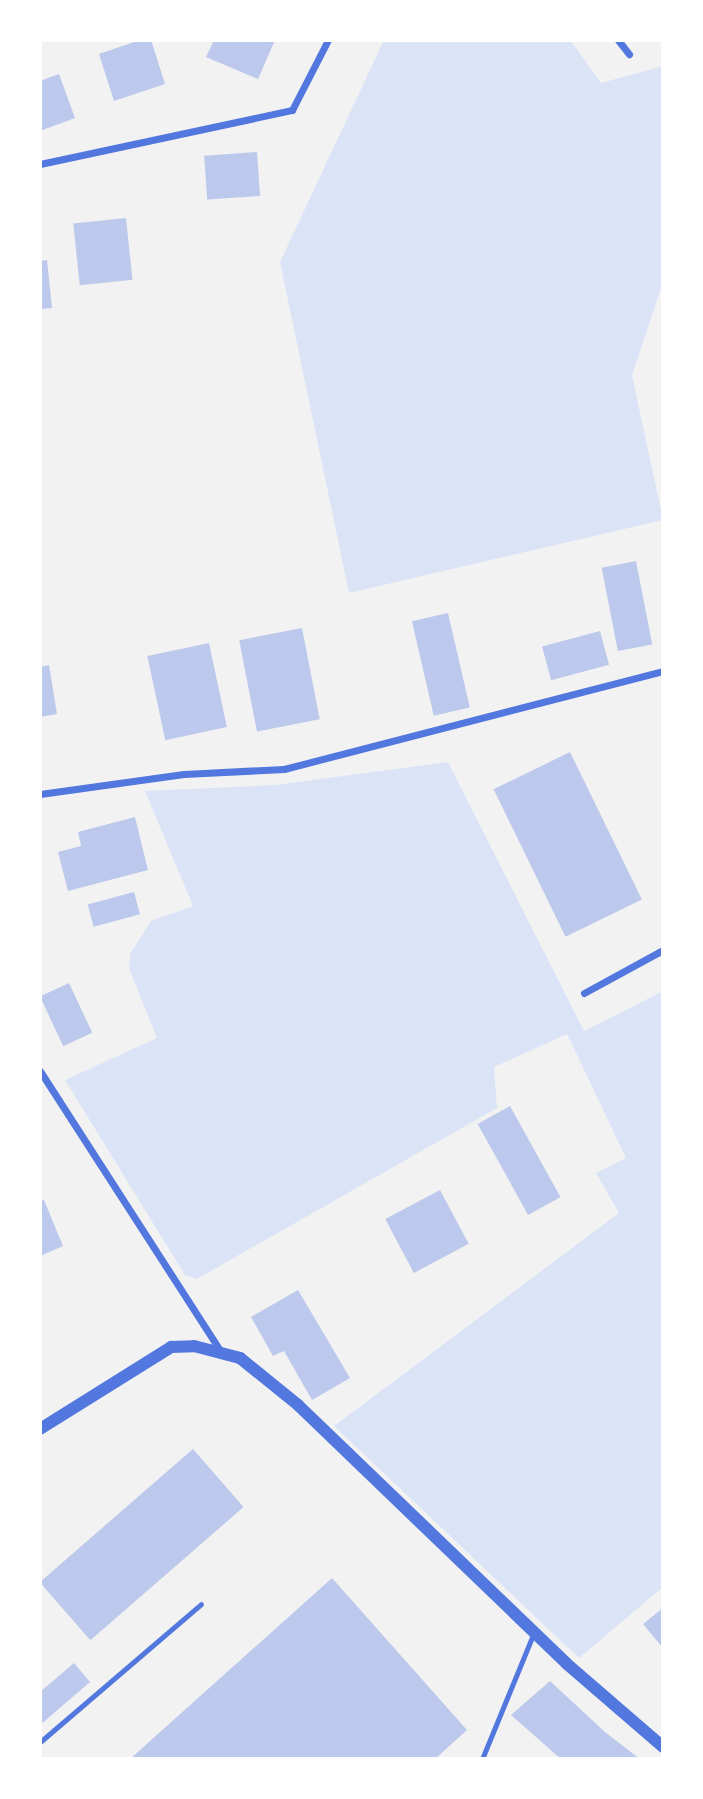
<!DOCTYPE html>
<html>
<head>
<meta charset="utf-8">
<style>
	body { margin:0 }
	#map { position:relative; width:703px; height:1799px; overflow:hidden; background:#f2f2f2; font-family:"Asap Condensed",sans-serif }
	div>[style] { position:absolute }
	.green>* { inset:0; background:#dbe4f7 }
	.building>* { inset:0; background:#bdc9ec; transform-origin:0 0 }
	.service>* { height:5px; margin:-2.5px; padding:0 2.5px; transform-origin:2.5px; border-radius:2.5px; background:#5277de }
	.minor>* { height:7px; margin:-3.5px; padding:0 3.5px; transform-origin:3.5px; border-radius:3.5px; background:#5277de }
	.tertiary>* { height:12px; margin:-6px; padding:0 6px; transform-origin:6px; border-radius:6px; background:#5277de }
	span { translate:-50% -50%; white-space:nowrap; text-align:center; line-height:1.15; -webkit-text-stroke:7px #fff; paint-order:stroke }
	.frame { position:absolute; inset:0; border:42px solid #fff; pointer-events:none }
</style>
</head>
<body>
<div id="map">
	<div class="green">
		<div style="clip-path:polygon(384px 40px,570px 40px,601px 83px,663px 66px,663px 282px,632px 375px,663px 520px,349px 593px,280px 262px)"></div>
		<div style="clip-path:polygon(448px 762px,584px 1031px,663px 991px,663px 1587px,579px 1658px,334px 1426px,619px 1213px,596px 1173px,626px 1158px,567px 1034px,494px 1067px,497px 1108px,197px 1279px,185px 1275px,65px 1080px,157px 1038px,129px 968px,130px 954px,151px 921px,193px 906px,145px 791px,275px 785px)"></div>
	</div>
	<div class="building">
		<div style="clip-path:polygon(140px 40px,151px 40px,165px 84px,114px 101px,99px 54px)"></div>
		<div style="clip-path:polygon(214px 40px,275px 40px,258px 79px,206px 57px)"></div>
		<div style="clip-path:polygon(59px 74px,75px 118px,40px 131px,40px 81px)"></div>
		<div style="left:257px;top:152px;width:44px;height:53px;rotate:86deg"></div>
		<div style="left:126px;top:218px;width:62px;height:53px;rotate:84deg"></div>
		<div style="clip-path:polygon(47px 260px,52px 308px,40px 309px,40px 261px)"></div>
		<div style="left:636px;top:561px;width:85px;height:35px;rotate:79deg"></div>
		<div style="left:448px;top:613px;width:97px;height:37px;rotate:77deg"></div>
		<div style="left:302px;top:628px;width:93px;height:64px;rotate:79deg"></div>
		<div style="left:600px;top:631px;width:35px;height:60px;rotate:75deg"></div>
		<div style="left:209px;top:643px;width:86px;height:63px;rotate:78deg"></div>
		<div style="clip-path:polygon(49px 665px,57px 714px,40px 717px,40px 667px)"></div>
		<div style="left:570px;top:752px;width:164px;height:85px;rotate:64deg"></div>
		<div style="clip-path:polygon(135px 817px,148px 870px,68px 891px,58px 852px,81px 846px,78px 832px)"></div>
		<div style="left:134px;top:892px;width:23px;height:48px;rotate:75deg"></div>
		<div style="left:69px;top:983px;width:55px;height:32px;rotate:65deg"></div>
		<div style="left:510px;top:1106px;width:104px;height:37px;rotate:61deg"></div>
		<div style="left:440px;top:1190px;width:61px;height:62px;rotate:62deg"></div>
		<div style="clip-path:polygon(44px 1200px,63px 1246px,40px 1256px,40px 1201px)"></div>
		<div style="clip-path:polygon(298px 1290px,350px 1378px,312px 1400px,284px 1351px,273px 1356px,251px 1317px)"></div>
		<div style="left:193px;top:1449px;width:77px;height:203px;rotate:49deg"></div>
		<div style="clip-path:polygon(332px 1578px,467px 1730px,435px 1759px,130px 1759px)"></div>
		<div style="clip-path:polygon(663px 1608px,663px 1648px,643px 1624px)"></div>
		<div style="clip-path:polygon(74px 1663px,90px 1682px,40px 1725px,40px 1692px)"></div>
		<div style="clip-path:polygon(550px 1681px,605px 1732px,640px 1759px,561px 1759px,511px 1715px)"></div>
	</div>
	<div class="service">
		<div style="left:40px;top:1742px;width:212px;rotate:-40.6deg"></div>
		<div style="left:482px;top:1759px;width:137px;rotate:-67.7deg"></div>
	</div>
	<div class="minor">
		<div style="left:618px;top:40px;width:18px;rotate:52deg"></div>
		<div style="left:40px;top:164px;width:258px;rotate:-12.1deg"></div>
		<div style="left:292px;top:110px;width:79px;rotate:-62.8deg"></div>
		<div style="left:40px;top:794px;width:145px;rotate:-7.9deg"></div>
		<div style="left:184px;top:774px;width:100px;rotate:-2.9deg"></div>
		<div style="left:284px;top:769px;width:391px;rotate:-14.5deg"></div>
		<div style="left:584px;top:993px;width:90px;rotate:-28.6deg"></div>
		<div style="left:40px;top:1071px;width:332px;rotate:57.2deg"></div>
	</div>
	<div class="tertiary">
		<div style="left:40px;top:1429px;width:155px;rotate:-32deg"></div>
		<div style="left:171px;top:1347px;width:23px;rotate:-2deg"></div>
		<div style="left:194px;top:1346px;width:48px;rotate:14.6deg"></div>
		<div style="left:240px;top:1358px;width:75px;rotate:39deg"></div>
		<div style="left:298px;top:1405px;width:373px;rotate:43.9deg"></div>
		<div style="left:567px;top:1664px;width:127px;rotate:40.8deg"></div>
	</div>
	<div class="frame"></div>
</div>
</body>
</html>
